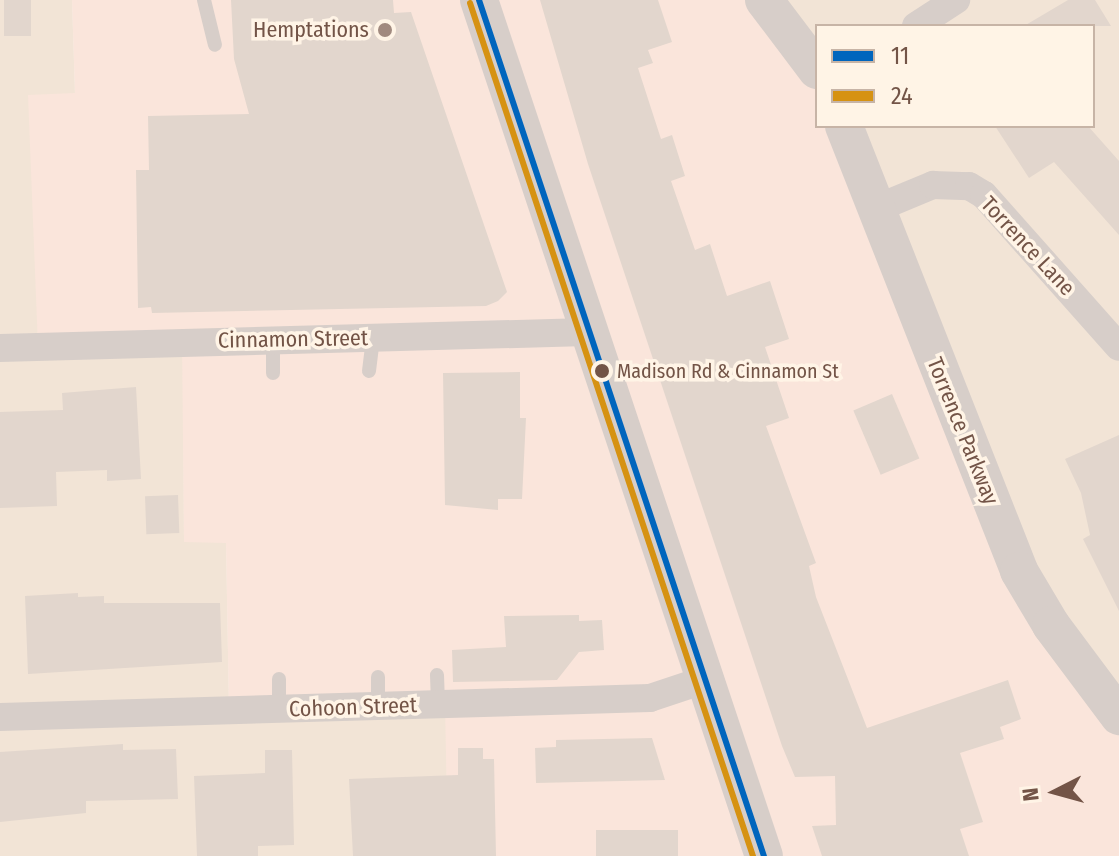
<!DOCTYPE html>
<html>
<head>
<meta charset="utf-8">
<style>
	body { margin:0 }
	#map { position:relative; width:1119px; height:856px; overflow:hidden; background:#f6efe6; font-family:"Fira Sans Condensed",sans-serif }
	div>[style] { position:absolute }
	.residential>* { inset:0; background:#f2e4d6 }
	.commercial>* { inset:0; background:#fae5db }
	.building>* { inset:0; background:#e2d6cd; transform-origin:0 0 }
	.lane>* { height:14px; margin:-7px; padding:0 7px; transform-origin:7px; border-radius:7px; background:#d7cec9 }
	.street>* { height:28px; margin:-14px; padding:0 14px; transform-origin:14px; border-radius:14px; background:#d7cec9 }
	.secondary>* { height:38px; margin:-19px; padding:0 19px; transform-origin:19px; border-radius:19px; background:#d7cec9 }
	.bus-1>* { height:6px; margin:-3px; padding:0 3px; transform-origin:3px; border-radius:3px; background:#0065bd }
	.bus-2>* { height:6px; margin:-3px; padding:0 3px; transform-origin:3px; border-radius:3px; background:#d69212 }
	.dots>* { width:22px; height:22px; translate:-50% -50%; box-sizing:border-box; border:4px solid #fff4e6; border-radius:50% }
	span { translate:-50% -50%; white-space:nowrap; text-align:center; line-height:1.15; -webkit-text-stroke:7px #fff4e6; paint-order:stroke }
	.bus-label { font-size:20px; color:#735447 }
	.left { translate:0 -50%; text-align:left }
	.poi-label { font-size:22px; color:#735447 }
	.right { translate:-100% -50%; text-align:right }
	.street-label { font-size:22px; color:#735447 }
	.legend { position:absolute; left:815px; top:24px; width:280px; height:104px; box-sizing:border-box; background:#fff4e6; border:2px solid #c7b4a6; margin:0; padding:10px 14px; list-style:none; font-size:24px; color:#735447 }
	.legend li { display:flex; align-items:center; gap:16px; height:40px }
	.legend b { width:40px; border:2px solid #c7b4a6 }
	.north { position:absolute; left:1015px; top:752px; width:80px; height:80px; -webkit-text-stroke:6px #fff4e6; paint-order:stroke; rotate:264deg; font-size:22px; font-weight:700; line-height:32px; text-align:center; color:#735447 }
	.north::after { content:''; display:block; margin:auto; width:28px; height:36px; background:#735447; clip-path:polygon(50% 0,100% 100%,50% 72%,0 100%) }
</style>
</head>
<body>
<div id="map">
	<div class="residential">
		<div style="clip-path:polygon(0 0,72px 0,75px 94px,28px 96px,183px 341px,184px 541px,226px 542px,229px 709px,446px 705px,448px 856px,0 856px)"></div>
		<div style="clip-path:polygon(764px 0,1119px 0,1119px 716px,1051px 625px,844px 126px,1093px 126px,1093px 26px,817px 26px,817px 70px)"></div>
	</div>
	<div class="commercial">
		<div style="clip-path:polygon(72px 0,764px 0,817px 70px,817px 126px,844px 126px,1019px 571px,1119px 716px,1119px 856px,448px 856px,445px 705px,229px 709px,226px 543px,184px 542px,182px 341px,38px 347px,28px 95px,75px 93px)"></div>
	</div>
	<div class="building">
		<div style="left:4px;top:0;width:27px;height:36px"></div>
		<div style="clip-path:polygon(231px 0,393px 0,394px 13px,411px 12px,507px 292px,498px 301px,486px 306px,152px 313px,151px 307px,138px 308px,136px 170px,149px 170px,148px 116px,249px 114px,234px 59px)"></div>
		<div style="clip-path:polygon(540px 0,658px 0,672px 42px,648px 50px,653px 63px,638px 68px,661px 139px,672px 135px,685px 176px,671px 181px,695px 250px,710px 244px,727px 296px,770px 281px,789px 339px,765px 347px,789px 418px,766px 426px,816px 563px,809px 566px,816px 597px,867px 728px,1008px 680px,1021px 719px,1000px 727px,1004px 739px,960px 753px,983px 822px,960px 829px,969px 856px,822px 856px,812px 826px,836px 825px,835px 776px,795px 777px,782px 746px,588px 164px)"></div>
		<div style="clip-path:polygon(1068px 0,1095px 0,1111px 26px,1024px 26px)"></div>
		<div style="clip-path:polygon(995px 126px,1088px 126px,1119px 161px,1119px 235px,1054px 162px,1029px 178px)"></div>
		<div style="clip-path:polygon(520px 372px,520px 418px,526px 418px,522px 499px,498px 499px,498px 510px,445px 505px,443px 373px)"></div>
		<div style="clip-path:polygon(136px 387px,141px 479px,107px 481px,107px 470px,56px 472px,57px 506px,0 508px,0 412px,63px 410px,62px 393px)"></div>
		<div style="left:892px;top:394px;width:70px;height:42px;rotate:67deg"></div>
		<div style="clip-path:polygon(1119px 435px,1119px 611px,1083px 539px,1090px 535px,1081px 493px,1065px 459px)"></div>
		<div style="left:178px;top:495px;width:38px;height:33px;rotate:88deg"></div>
		<div style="clip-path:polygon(78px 593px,78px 597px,104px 596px,104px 603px,220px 603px,222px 662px,28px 674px,25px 596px)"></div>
		<div style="clip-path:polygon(579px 615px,579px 621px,602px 620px,604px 650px,579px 652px,557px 680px,453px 682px,452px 650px,506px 647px,504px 616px)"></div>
		<div style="clip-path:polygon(652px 738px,665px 780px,536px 783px,535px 748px,556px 747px,556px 740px)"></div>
		<div style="clip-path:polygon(123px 744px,123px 750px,176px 749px,178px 799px,86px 801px,86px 813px,0 822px,0 752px)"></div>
		<div style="clip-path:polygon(458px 748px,483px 748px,483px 759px,494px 759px,496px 856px,353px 856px,349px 779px,458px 775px)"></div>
		<div style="clip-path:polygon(265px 750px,292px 750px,294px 845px,258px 846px,258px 856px,197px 856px,194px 776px,265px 773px)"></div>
		<div style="left:678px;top:830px;width:26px;height:82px;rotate:90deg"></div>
	</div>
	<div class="lane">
		<div style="left:204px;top:0;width:46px;rotate:76.3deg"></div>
		<div style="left:273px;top:339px;width:34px;rotate:90deg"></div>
		<div style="left:369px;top:371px;width:34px;rotate:-83deg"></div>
		<div style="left:437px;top:675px;width:30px;rotate:88deg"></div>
		<div style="left:378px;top:677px;width:30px;rotate:90deg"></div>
		<div style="left:279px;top:710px;width:31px;rotate:-90deg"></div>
	</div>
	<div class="street">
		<div style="left:916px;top:26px;width:48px;rotate:-33deg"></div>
		<div style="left:875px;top:209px;width:63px;rotate:-22.5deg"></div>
		<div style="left:933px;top:185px;width:36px;rotate:2deg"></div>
		<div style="left:969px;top:186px;width:17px;rotate:31deg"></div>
		<div style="left:984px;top:195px;width:203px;rotate:48.4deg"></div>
		<div style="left:0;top:348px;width:587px;rotate:-1.56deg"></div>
		<div style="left:0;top:717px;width:650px;rotate:-1.67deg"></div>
		<div style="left:650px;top:698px;width:57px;rotate:-18.4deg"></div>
	</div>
	<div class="secondary">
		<div style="left:479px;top:0;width:902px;rotate:71.59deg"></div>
		<div style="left:764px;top:0;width:88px;rotate:52.9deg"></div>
		<div style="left:844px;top:126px;width:478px;rotate:68.5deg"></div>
		<div style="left:1019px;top:571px;width:63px;rotate:59.3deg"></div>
		<div style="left:1051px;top:625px;width:114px;rotate:53.2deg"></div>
	</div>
	<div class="bus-1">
		<div style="left:479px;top:0;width:902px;rotate:71.59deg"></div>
	</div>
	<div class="bus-2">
		<div style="left:470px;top:3px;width:899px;rotate:71.65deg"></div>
	</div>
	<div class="dots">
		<div style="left:385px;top:30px;background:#a18a7f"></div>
		<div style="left:602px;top:371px;background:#735447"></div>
	</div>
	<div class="bus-label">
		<span class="left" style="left:617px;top:371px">Madison Rd &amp; Cinnamon St</span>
	</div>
	<div class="poi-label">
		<span class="right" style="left:369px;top:30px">Hemptations</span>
	</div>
	<div class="street-label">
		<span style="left:1028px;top:246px;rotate:47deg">Torrence Lane</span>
		<span style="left:293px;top:339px;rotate:-1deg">Cinnamon Street</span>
		<span style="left:963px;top:431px;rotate:68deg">Torrence Parkway</span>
		<span style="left:353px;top:707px;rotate:-2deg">Cohoon Street</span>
	</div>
	<ul class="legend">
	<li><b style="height:10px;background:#0065bd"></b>11</li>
	<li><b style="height:10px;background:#d69212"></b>24</li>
	</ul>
	<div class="north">N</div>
</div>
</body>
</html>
